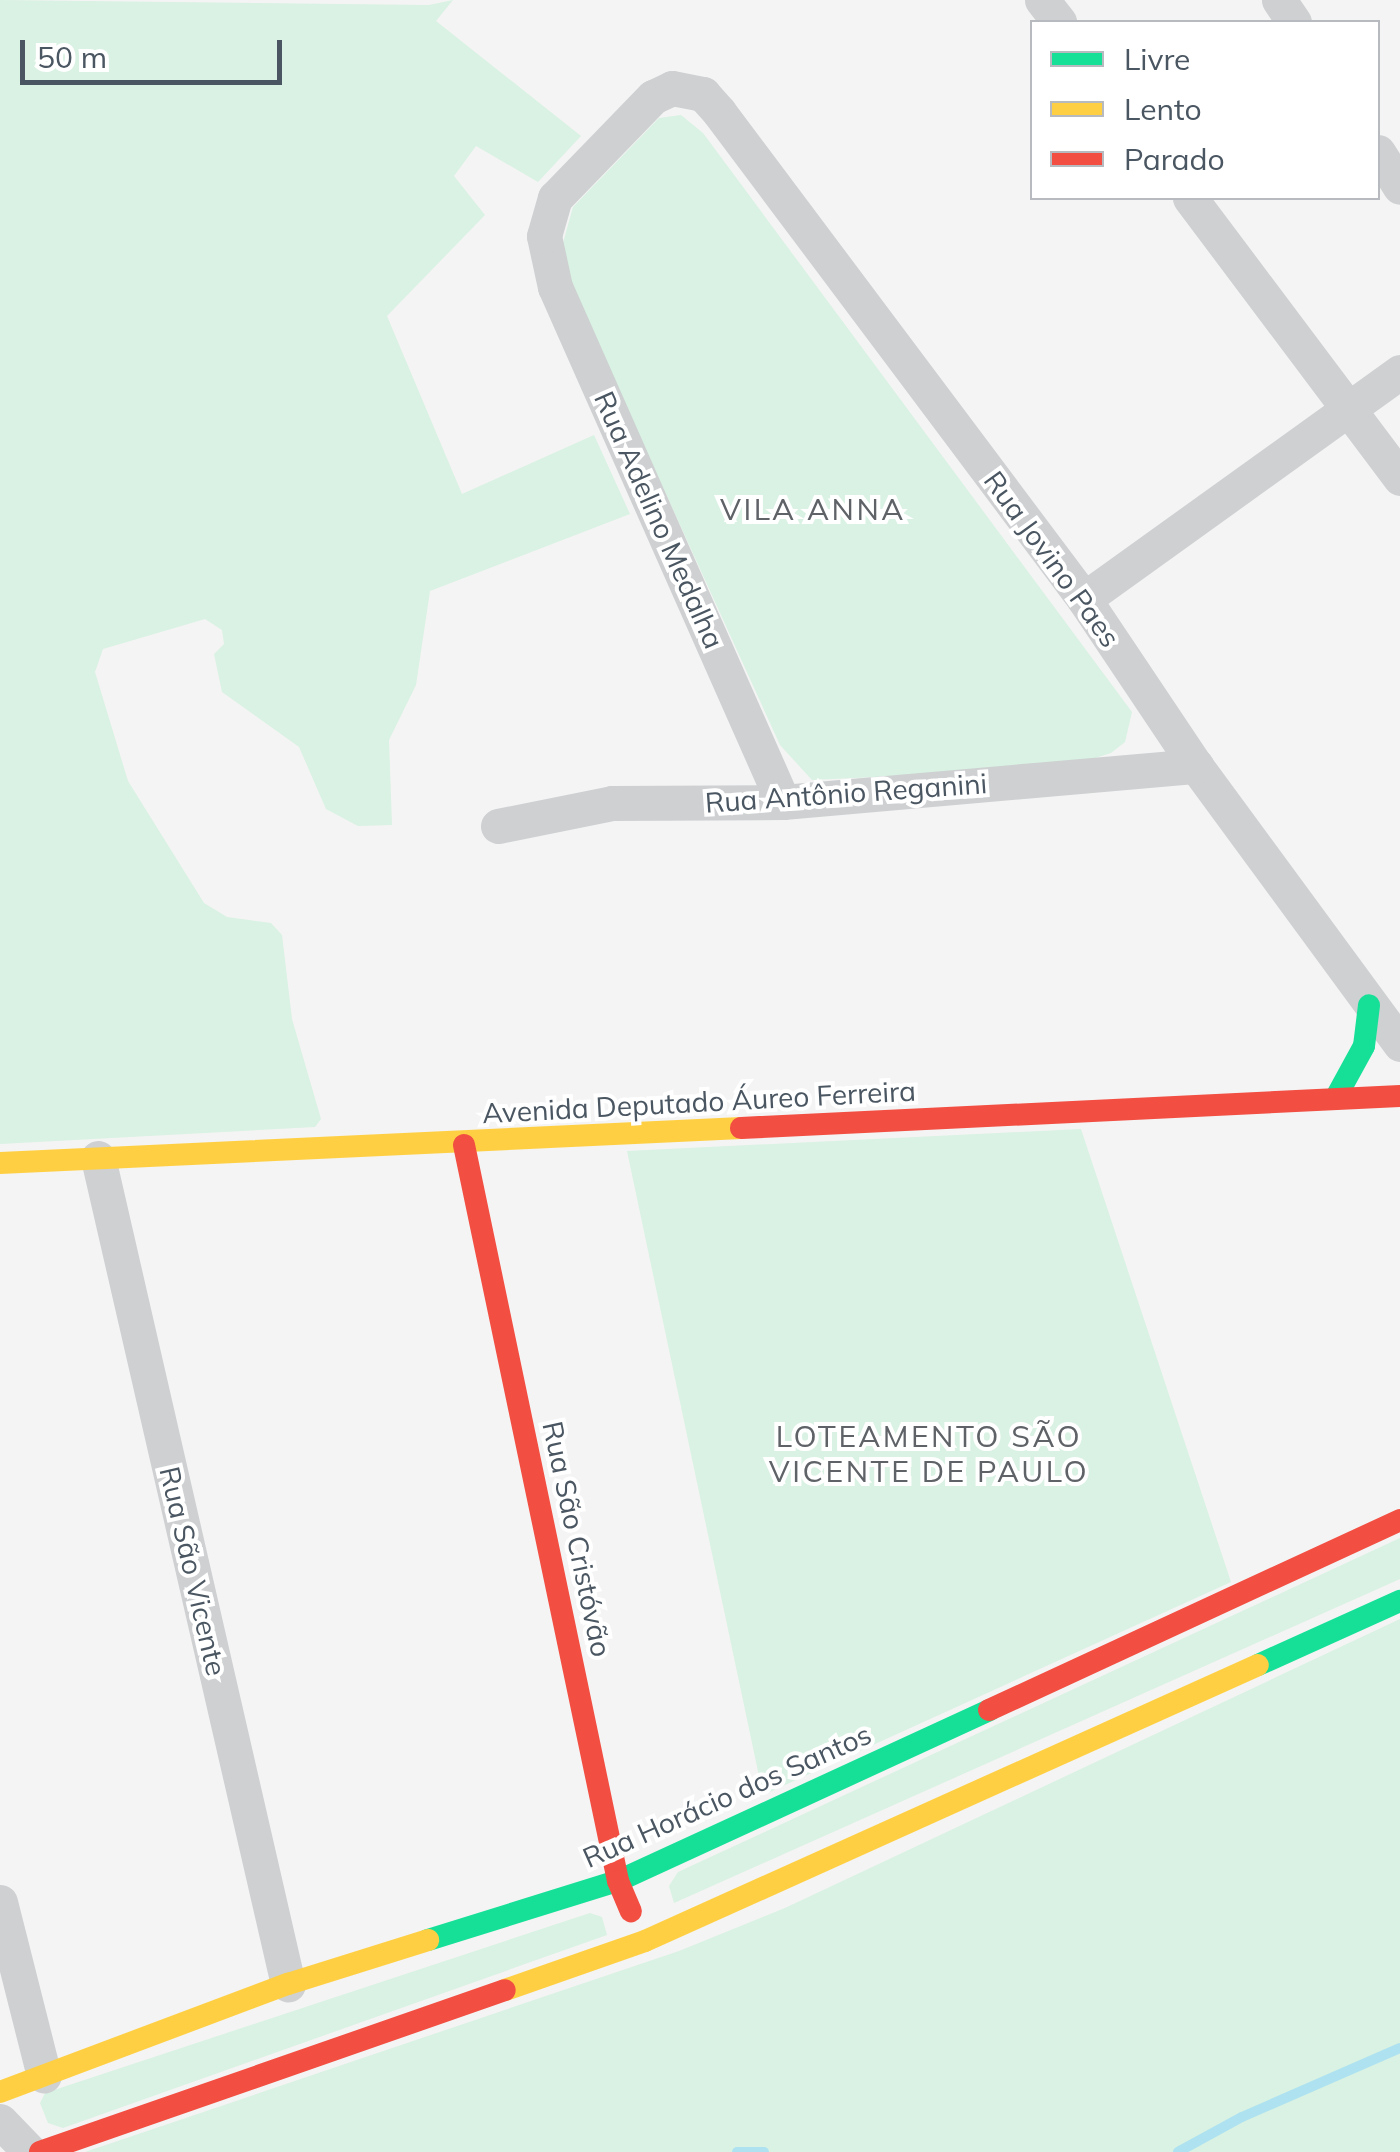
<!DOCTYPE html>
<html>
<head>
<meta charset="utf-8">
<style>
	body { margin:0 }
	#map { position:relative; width:1400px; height:2152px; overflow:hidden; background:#f4f4f4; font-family:Mulish,sans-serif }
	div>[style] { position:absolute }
	.green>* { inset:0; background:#d9f2e3 }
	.stream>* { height:10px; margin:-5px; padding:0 5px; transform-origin:5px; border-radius:5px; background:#aee2f0 }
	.street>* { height:35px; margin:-17.5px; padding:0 17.5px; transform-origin:17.5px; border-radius:17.5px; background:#ced0d2 }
	.fast>* { height:22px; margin:-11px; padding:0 11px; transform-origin:11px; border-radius:11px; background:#16e098 }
	.slow>* { height:22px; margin:-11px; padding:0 11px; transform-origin:11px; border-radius:11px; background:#ffcf43 }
	.jam>* { height:22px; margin:-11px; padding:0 11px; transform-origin:11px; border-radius:11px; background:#f24e42 }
	span { translate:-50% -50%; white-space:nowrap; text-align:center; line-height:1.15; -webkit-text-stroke:8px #fff; paint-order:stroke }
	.street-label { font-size:28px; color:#4a5661 }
	.neighbourhood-label { font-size:30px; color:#5f6368; letter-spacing:2.5px }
	.legend { position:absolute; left:1030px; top:20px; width:350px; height:180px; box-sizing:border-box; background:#fff; border:2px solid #b7bbc0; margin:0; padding:12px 18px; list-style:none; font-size:30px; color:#4a5661 }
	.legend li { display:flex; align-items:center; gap:20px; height:50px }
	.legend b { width:50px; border:2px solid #b7bbc0 }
	.scale { position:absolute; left:20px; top:40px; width:262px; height:45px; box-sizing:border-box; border:5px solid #4a5661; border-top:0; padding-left:12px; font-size:30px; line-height:35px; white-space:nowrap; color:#4a5661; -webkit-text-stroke:8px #fff; paint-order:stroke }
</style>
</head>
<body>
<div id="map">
	<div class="green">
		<div style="clip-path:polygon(0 0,429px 5px,453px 0,436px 21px,581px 136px,538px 182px,476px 146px,454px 176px,485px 215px,387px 316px,462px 494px,594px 435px,630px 514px,430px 591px,416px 685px,389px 740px,392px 825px,358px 826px,326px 809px,299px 747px,222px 692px,214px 654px,224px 644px,222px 630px,205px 619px,103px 649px,95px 672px,128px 781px,204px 903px,227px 917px,271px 923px,282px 935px,292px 1019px,321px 1119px,315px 1127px,0 1144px)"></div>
		<div style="clip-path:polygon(681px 115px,703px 133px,1132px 712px,1125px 742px,1111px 753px,1064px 768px,812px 780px,780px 745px,570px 283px,561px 250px,573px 207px,659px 118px)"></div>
		<div style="clip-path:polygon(1081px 1129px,1231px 1582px,763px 1795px,627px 1151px)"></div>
		<div style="clip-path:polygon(1400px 1538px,1400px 1579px,674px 1903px,669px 1886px,678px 1872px)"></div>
		<div style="clip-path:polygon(1400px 1619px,1400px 2152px,85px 2152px,679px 1951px,785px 1908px)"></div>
		<div style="clip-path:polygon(590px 1913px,602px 1917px,607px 1935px,63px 2128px,48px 2123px,40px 2103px,45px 2093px)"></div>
	</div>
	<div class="stream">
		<div style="left:737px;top:2152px;width:27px"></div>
		<div style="left:1178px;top:2152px;width:73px;rotate:-28.7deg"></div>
		<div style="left:1242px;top:2117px;width:172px;rotate:-23.6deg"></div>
	</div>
	<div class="street">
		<div style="left:1042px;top:0;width:28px;rotate:52deg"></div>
		<div style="left:1279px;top:0;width:27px;rotate:56deg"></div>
		<div style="left:1378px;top:152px;width:41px;rotate:57.8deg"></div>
		<div style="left:1190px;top:198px;width:350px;rotate:53.1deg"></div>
		<div style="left:1084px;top:599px;width:389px;rotate:-35.7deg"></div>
		<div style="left:783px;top:802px;width:563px;rotate:-113.88deg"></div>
		<div style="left:555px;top:287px;width:52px;rotate:-102.2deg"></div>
		<div style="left:544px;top:236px;width:40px;rotate:-74deg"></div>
		<div style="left:555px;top:198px;width:141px;rotate:-45.9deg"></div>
		<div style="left:653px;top:97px;width:21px;rotate:-25deg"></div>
		<div style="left:672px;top:88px;width:32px;rotate:11deg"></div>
		<div style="left:703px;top:94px;width:24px;rotate:48deg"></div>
		<div style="left:719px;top:112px;width:609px;rotate:53.15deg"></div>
		<div style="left:1084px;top:599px;width:201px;rotate:56.2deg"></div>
		<div style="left:1196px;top:766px;width:345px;rotate:53.7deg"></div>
		<div style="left:498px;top:826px;width:116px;rotate:-11.4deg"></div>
		<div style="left:612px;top:803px;width:171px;rotate:-0.3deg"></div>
		<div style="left:783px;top:802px;width:415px;rotate:-5deg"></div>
		<div style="left:98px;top:1158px;width:848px;rotate:77.05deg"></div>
		<div style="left:0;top:1902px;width:179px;rotate:75.8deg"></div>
		<div style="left:0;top:2121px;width:43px;rotate:45.9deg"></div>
	</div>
	<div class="fast">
		<div style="left:1335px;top:1099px;width:60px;rotate:-61.3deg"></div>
		<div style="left:1364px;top:1046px;width:41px;rotate:-83deg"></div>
		<div style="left:1258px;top:1665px;width:156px;rotate:-24.3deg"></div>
		<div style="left:428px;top:1940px;width:199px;rotate:-17.3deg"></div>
		<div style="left:618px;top:1881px;width:409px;rotate:-24.7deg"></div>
	</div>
	<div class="slow">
		<div style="left:0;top:1163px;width:742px;rotate:-2.7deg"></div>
		<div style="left:505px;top:1990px;width:148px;rotate:-19.3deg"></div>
		<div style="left:645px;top:1941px;width:672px;rotate:-24.24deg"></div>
		<div style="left:0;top:2092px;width:308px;rotate:-20.6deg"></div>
		<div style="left:288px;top:1984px;width:147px;rotate:-17.4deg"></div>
	</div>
	<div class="jam">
		<div style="left:741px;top:1128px;width:660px;rotate:-2.78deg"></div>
		<div style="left:464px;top:1145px;width:752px;rotate:78.18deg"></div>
		<div style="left:618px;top:1881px;width:33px;rotate:67deg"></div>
		<div style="left:989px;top:1710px;width:453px;rotate:-24.8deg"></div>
		<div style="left:40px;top:2152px;width:492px;rotate:-19.2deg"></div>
	</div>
	<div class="street-label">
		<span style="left:659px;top:520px;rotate:66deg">Rua Adelino Medalha</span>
		<span style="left:1052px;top:559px;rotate:54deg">Rua Jovino Paes</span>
		<span style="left:846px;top:793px;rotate:-4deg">Rua Antônio Reganini</span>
		<span style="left:699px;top:1102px;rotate:-3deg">Avenida Deputado Áureo Ferreira</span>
		<span style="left:577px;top:1539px;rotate:78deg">Rua São Cristóvão</span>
		<span style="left:193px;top:1571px;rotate:77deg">Rua São Vicente</span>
		<span style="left:727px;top:1796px;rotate:-24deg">Rua Horácio dos Santos</span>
	</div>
	<div class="neighbourhood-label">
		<span style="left:813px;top:509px">VILA ANNA</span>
		<span style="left:929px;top:1453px">LOTEAMENTO SÃO<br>VICENTE DE PAULO</span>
	</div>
	<ul class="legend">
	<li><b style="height:12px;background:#16e098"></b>Livre</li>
	<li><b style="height:12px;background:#ffcf43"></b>Lento</li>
	<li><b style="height:12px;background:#f24e42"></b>Parado</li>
	</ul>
	<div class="scale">50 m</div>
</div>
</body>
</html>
